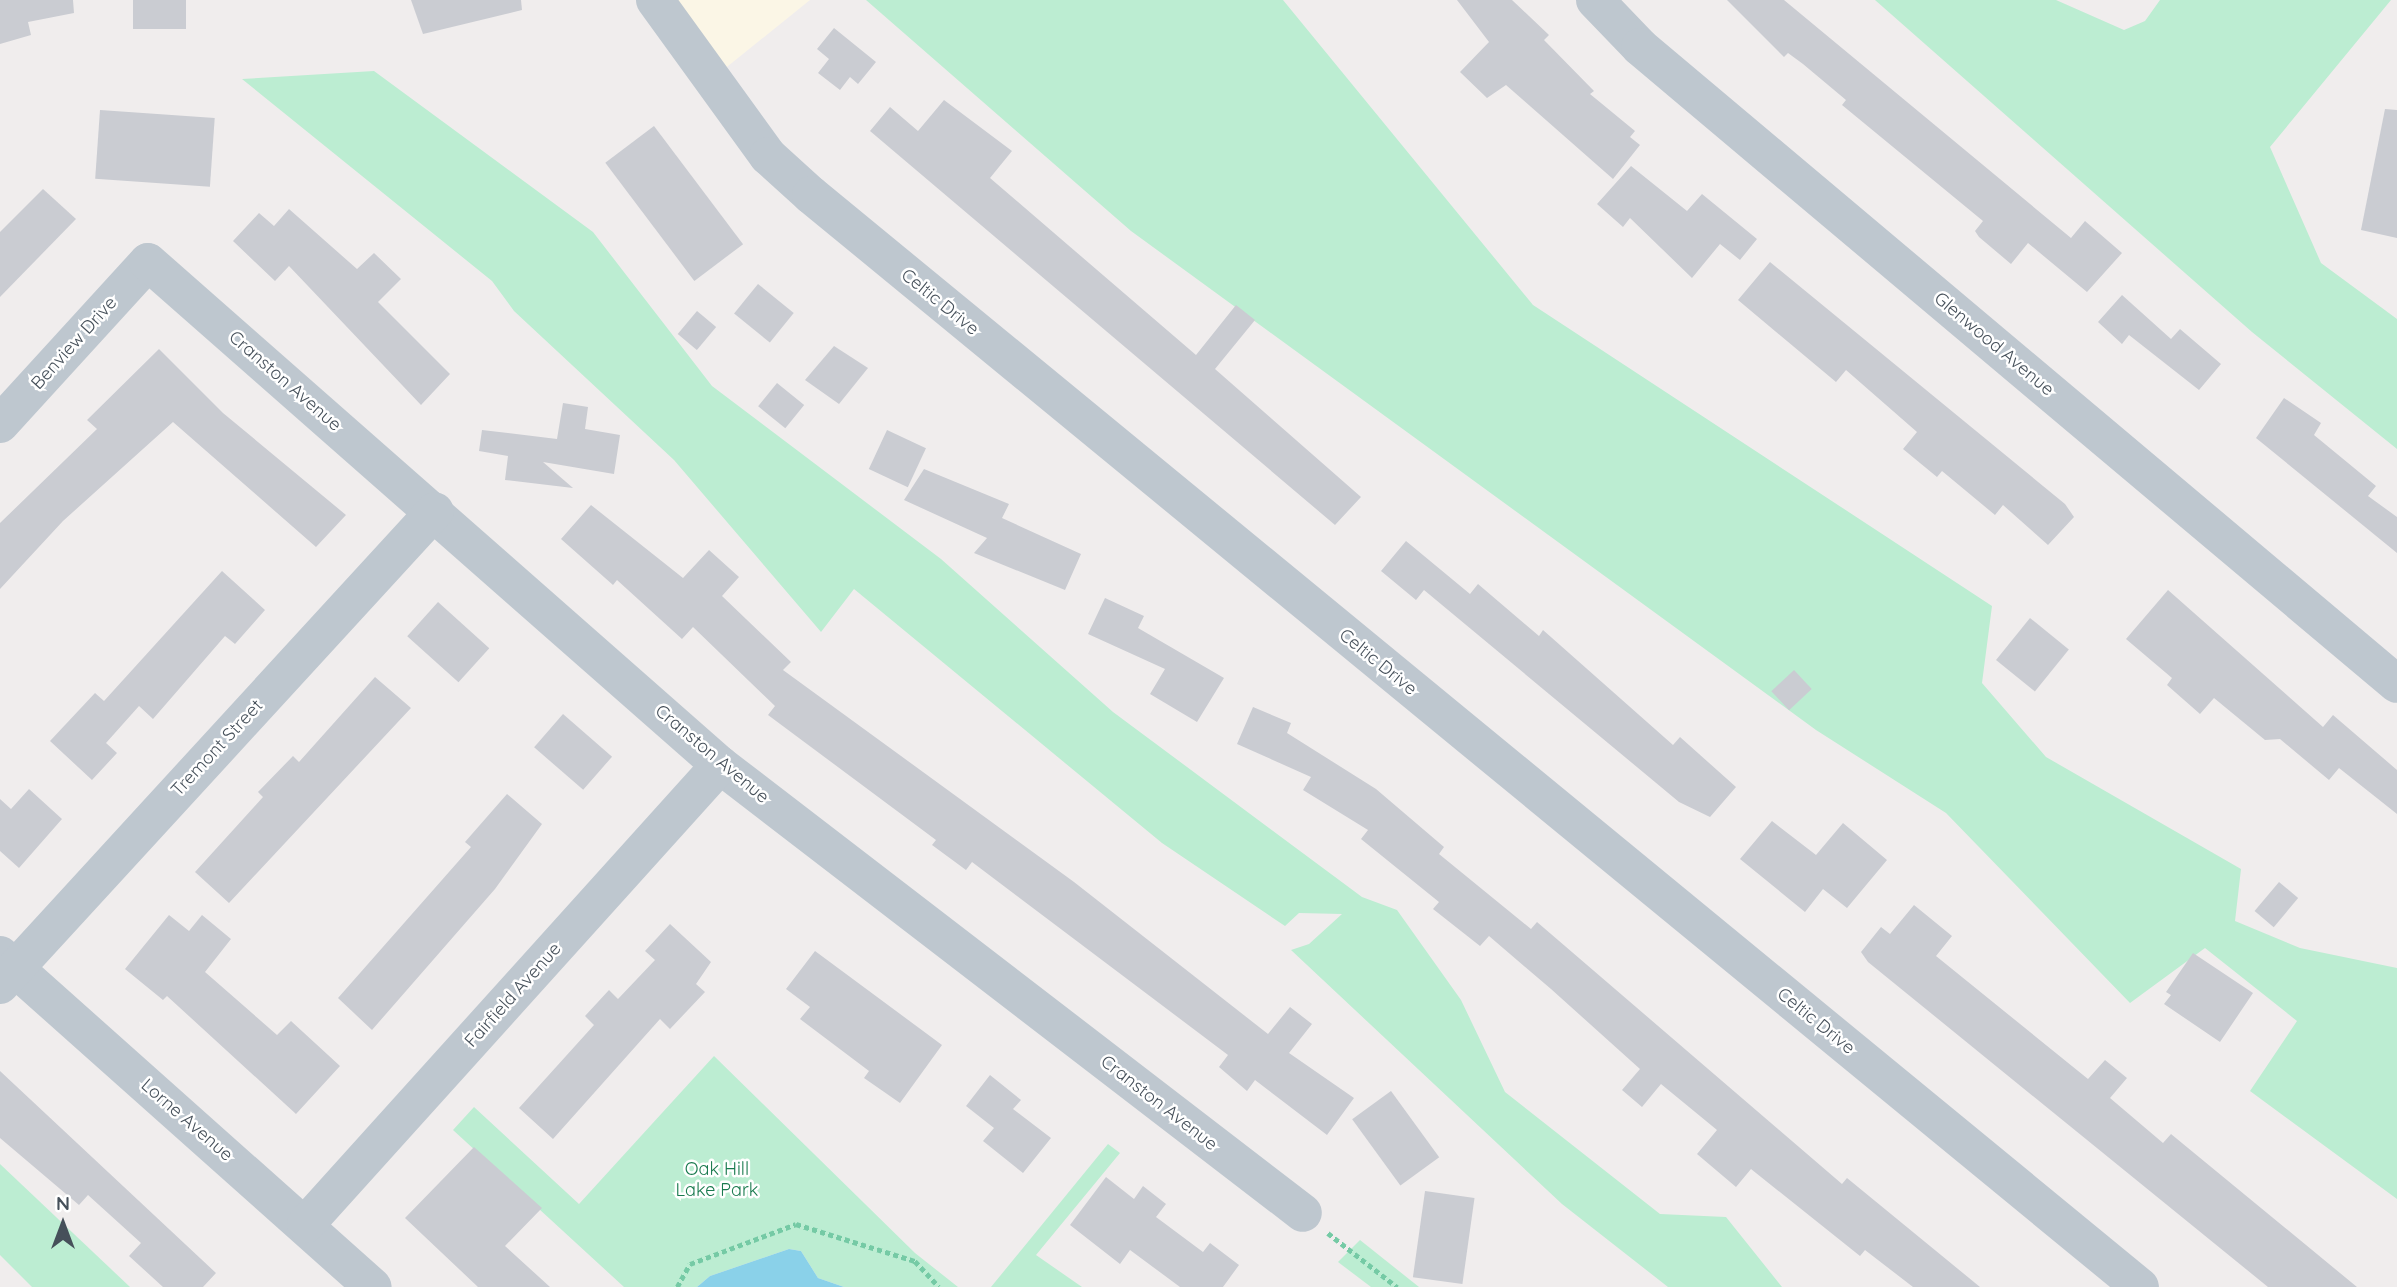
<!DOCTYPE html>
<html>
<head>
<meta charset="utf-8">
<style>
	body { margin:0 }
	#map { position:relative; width:2397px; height:1287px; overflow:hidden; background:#f0eded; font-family:Quicksand,sans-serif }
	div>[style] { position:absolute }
	.commercial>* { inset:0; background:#fbf6e6 }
	.green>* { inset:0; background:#bcedd2 }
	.water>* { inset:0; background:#8ad1e9 }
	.building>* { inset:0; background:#caccd2; transform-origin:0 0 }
	.path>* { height:4.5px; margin-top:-2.25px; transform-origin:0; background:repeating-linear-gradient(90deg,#75caa5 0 5px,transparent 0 8.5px) }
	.minor>* { height:38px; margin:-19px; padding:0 19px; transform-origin:19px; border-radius:19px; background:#bec7cf }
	span { translate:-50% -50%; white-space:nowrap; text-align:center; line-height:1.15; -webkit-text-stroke:5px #fff; paint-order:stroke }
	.street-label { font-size:18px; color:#46505a }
	.park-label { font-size:18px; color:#197a4e }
	.north { position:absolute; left:28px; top:1189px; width:70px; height:70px; -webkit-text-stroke:5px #fff; paint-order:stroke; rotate:0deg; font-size:19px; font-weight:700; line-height:28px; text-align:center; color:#46505a }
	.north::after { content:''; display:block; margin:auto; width:24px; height:32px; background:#46505a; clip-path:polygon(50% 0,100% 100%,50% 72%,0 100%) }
</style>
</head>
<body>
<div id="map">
	<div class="commercial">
		<div style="clip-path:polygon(639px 0,810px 0,702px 87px)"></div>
	</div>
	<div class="green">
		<div style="clip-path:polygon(866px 0,1283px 0,1533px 305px,1992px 606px,1982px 683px,2046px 757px,2241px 869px,2235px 921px,2300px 948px,2397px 968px,2397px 1199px,2250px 1091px,2297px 1021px,2205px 948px,2130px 1003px,1946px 813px,1816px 730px,1131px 231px)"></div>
		<div style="clip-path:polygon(1875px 0,2056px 0,2124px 30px,2145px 21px,2160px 0,2391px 0,2270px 147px,2321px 263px,2397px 319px,2397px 449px,2252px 332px)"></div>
		<div style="clip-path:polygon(374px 71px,593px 232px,712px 386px,941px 559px,1113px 712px,1362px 897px,1397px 910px,1461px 1000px,1505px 1092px,1660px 1214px,1726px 1217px,1782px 1287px,1668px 1287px,1562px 1204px,1291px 950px,1309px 944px,1342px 914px,1299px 913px,1285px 926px,1162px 843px,854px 589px,821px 632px,674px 460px,514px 311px,492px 281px,242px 79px)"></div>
		<div style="clip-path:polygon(714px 1056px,915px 1253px,958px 1287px,844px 1287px,818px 1278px,801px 1251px,789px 1249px,710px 1276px,697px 1287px,624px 1287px,453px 1130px,474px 1107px,579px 1204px)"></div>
		<div style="clip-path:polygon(1108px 1144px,1120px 1153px,1036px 1255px,1082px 1287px,991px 1287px)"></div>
		<div style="clip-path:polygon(0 1164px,130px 1287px,32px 1287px,0 1255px)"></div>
		<div style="clip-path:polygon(1360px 1240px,1419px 1287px,1371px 1287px,1338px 1262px)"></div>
	</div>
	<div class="water">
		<div style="clip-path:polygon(789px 1249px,801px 1251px,818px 1278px,844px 1287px,697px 1287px,710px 1276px)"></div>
	</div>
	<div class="building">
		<div style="clip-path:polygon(0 0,73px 0,74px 13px,28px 22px,31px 35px,0 44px)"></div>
		<div style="left:133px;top:0;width:53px;height:29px"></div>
		<div style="clip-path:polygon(411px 0,521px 0,522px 10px,423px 34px)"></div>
		<div style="clip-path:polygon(1457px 0,1512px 0,1549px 35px,1544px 40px,1594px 91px,1590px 94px,1635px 131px,1630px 137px,1640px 145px,1613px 179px,1506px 85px,1487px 98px,1460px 72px,1489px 42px)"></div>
		<div style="clip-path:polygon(1727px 0,1784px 0,2071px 238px,2085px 221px,2122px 253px,2087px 292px,2028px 243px,2011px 264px,1979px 237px,1975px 231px,1983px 221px,1842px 105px,1846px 100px,1803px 64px,1788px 53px,1784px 57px)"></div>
		<div style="clip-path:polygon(834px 28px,876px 62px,858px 84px,850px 77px,840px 90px,818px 73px,829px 59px,817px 49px)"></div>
		<div style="clip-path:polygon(944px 100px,1012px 151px,990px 178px,1196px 355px,1236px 305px,1255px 320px,1215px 369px,1361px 497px,1335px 525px,870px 131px,890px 107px,918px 131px)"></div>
		<div style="clip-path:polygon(2385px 109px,2397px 110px,2397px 238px,2361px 230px)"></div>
		<div style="left:100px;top:110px;width:115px;height:69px;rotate:4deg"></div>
		<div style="left:654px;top:126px;width:148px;height:61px;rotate:53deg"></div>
		<div style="clip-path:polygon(1631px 166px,1687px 211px,1702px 194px,1757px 239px,1740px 260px,1720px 244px,1692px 278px,1630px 218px,1623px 227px,1597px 204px)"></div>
		<div style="clip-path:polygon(43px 189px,76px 219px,0 297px,0 232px)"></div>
		<div style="clip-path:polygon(289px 209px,357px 269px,374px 253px,401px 279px,378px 302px,450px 374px,421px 405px,289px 266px,275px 281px,233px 241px,259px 213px,274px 226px)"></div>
		<div style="clip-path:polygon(1770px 262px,2065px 504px,2074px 517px,2048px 545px,2003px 505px,1995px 515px,1942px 471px,1937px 477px,1903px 449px,1917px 432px,1846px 370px,1836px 382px,1738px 300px)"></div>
		<div style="left:758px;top:284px;width:46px;height:38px;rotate:39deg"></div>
		<div style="clip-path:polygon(2122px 295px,2171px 339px,2180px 329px,2221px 364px,2199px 390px,2129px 335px,2122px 344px,2098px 322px)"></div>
		<div style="left:697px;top:311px;width:25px;height:30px;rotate:40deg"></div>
		<div style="clip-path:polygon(834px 346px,868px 368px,839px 404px,805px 380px)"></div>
		<div style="clip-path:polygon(159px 349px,223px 413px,346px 515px,316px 547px,173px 422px,63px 521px,0 589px,0 523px,97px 429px,87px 420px)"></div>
		<div style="left:777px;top:383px;width:35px;height:30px;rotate:39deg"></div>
		<div style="clip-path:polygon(2284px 398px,2321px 423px,2314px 435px,2376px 486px,2368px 496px,2397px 517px,2397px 553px,2256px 438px)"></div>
		<div style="clip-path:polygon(563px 403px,588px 407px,585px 429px,620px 435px,614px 474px,543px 462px,573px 488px,505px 480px,508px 456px,479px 451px,482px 430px,557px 439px)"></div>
		<div style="left:887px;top:430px;width:43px;height:43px;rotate:25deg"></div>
		<div style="clip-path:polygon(924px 469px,1009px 504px,1002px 518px,1081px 554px,1065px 590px,974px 553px,987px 538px,904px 500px)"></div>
		<div style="clip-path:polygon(591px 505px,683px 578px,709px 550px,739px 577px,722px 596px,791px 662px,783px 670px,1074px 882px,1268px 1034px,1290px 1007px,1312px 1024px,1289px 1053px,1354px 1098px,1327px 1135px,1255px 1080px,1247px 1091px,1219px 1067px,1228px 1055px,972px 862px,966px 870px,932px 845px,936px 840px,768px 715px,775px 706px,693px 627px,682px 639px,617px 580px,613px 585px,561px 539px)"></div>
		<div style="clip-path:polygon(1406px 541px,1470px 594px,1478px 584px,1539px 636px,1543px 630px,1673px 745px,1680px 737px,1736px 787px,1710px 817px,1679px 802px,1424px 590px,1416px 600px,1381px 571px)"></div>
		<div style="clip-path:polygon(222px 571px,265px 610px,235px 644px,225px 636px,153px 719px,139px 706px,106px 743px,117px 753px,92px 780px,50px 741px,95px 693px,104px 701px)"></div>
		<div style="clip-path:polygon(2168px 590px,2323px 727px,2333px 715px,2397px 770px,2397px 814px,2339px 768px,2329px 780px,2280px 739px,2265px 740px,2214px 698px,2200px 714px,2167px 685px,2172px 678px,2126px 639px)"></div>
		<div style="clip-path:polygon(1105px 598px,1144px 616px,1138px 628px,1224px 678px,1197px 722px,1150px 694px,1165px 669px,1088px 634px)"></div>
		<div style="left:438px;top:602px;width:69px;height:46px;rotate:42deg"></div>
		<div style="left:2030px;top:618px;width:50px;height:54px;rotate:39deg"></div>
		<div style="left:1794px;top:670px;width:26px;height:31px;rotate:47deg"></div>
		<div style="clip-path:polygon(375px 677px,411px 708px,229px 903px,195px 872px,263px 797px,258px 792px,293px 756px,299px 762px)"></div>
		<div style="clip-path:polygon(1253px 707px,1291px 723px,1287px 733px,1376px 789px,1444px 847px,1439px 854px,1531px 929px,1537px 922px,1842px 1184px,1847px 1178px,1980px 1287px,1913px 1287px,1865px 1250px,1860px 1256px,1751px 1169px,1736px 1187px,1697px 1154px,1717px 1130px,1661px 1084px,1642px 1107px,1622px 1090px,1640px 1069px,1551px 989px,1489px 936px,1480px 946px,1433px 909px,1439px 902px,1361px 839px,1368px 830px,1303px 790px,1311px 777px,1237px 744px)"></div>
		<div style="left:563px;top:714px;width:65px;height:44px;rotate:41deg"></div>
		<div style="clip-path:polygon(29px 789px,62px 819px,19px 868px,0 851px,0 799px,11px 809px)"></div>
		<div style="clip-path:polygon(507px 794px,542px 824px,495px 889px,372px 1030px,338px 998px,471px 847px,465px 842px)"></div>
		<div style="clip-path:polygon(1772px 821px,1816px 855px,1843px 823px,1887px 860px,1847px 908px,1823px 889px,1805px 912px,1740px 859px)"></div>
		<div style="left:2279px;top:882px;width:25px;height:38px;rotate:40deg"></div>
		<div style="clip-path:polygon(1914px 905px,1952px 936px,1936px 956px,2088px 1079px,2105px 1060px,2127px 1078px,2110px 1098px,2163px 1143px,2171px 1134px,2357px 1287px,2268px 1287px,1868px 962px,1861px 952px,1881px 927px,1890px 934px)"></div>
		<div style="clip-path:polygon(169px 915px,189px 931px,202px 915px,231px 939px,205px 972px,277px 1035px,291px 1021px,340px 1066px,296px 1114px,167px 996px,163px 1000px,125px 969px)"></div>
		<div style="clip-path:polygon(670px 924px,711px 962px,696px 984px,705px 992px,670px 1029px,660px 1019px,553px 1139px,519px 1108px,594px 1025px,585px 1016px,609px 990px,618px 999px,655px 960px,645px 951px)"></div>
		<div style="clip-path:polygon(815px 951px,942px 1045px,900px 1103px,864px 1078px,869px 1071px,800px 1019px,810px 1007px,786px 989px)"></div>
		<div style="clip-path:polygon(2193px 953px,2253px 993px,2220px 1042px,2164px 1004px,2171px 995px,2166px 992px)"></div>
		<div style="clip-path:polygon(0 1071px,216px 1273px,203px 1287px,163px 1287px,129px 1256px,141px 1243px,88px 1195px,79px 1205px,0 1138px)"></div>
		<div style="clip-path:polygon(990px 1075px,1021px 1100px,1013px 1109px,1051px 1138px,1023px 1173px,983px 1141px,994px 1128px,966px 1106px)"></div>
		<div style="left:1391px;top:1091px;width:82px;height:48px;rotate:54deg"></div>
		<div style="clip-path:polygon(474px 1147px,542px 1208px,505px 1246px,550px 1287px,478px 1287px,405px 1218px)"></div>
		<div style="clip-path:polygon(1106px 1177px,1134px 1199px,1143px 1186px,1166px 1204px,1156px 1217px,1203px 1252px,1210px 1243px,1239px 1265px,1223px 1287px,1180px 1287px,1130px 1250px,1120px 1264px,1070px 1225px)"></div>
		<div style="left:1425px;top:1191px;width:50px;height:87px;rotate:8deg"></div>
	</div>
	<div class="path">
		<div style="left:1328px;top:1233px;width:88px;rotate:38deg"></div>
		<div style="left:677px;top:1287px;width:26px;rotate:-61deg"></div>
		<div style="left:690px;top:1264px;width:113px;rotate:-20.7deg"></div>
		<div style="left:796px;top:1224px;width:125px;rotate:17.3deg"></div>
		<div style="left:915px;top:1261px;width:35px;rotate:47deg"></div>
	</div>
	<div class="minor">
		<div style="left:655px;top:0;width:193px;rotate:54.1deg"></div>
		<div style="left:768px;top:156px;width:58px;rotate:42.2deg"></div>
		<div style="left:811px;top:195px;width:1720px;rotate:39.41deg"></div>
		<div style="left:1595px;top:0;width:65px;rotate:46.2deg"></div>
		<div style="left:1640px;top:47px;width:989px;rotate:40.08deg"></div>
		<div style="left:0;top:424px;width:219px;rotate:-47.6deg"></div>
		<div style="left:148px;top:262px;width:762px;rotate:41.33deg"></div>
		<div style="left:720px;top:765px;width:735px;rotate:37.54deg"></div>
		<div style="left:0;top:955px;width:499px;rotate:41.7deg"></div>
		<div style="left:0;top:985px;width:643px;rotate:-47.46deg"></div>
		<div style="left:306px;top:1224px;width:618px;rotate:-47.95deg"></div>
	</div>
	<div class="street-label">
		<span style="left:940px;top:302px;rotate:39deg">Celtic Drive</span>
		<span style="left:74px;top:343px;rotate:-48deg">Benview Drive</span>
		<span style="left:1994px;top:344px;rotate:40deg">Glenwood Avenue</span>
		<span style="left:285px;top:381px;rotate:41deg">Cranston Avenue</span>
		<span style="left:1378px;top:662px;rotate:39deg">Celtic Drive</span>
		<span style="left:217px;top:748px;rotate:-47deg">Tremont Street</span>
		<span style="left:712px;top:754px;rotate:40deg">Cranston Avenue</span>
		<span style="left:513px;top:995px;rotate:-48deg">Fairfield Avenue</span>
		<span style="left:1816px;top:1021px;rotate:39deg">Celtic Drive</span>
		<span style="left:1159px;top:1103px;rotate:38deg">Cranston Avenue</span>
		<span style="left:187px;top:1120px;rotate:41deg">Lorne Avenue</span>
	</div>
	<div class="park-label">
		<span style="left:717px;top:1180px">Oak Hill<br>Lake Park</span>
	</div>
	<div class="north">N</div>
</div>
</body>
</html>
